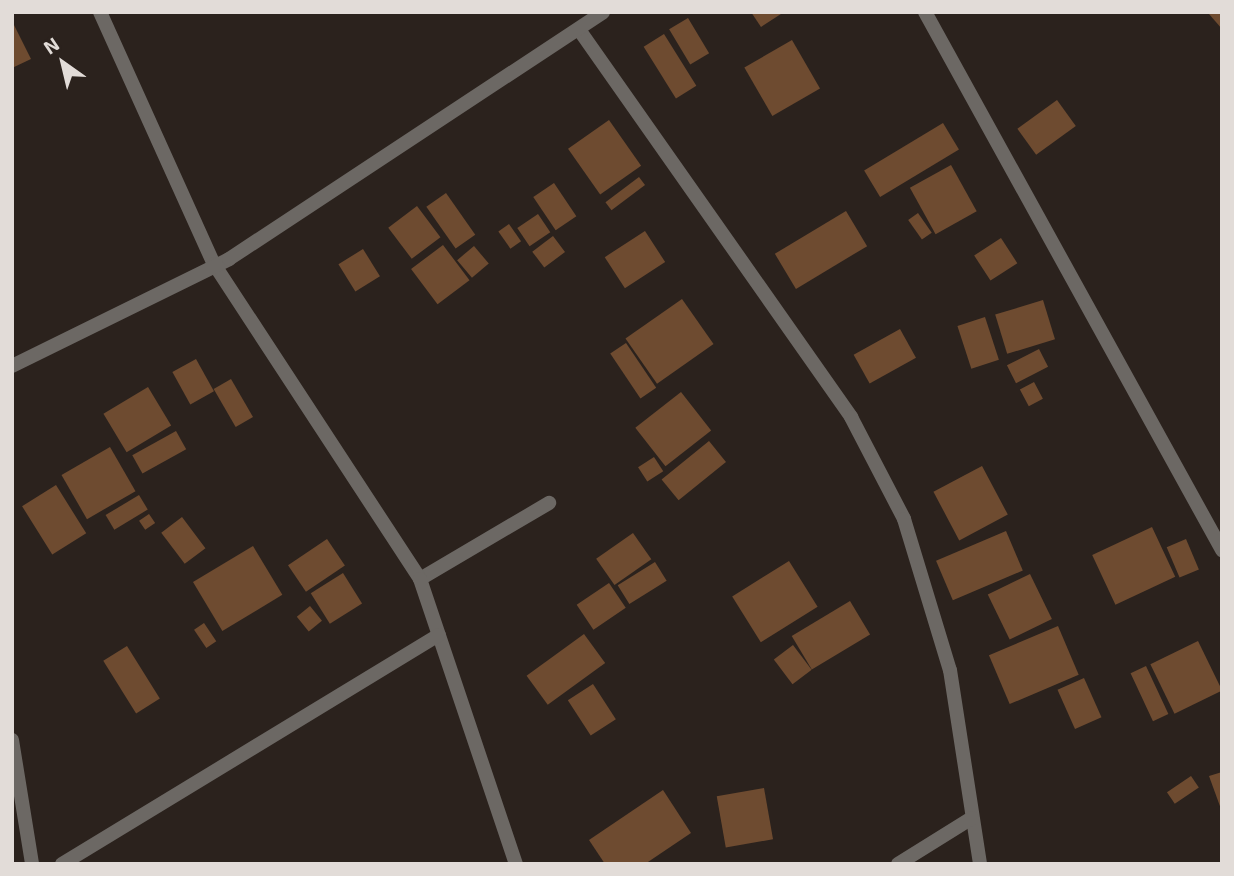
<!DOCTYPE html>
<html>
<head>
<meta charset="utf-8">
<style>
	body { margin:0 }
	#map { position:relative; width:1234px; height:876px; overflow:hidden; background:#2b221d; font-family:"Exo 2",sans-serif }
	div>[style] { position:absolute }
	.building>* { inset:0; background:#6e4b30; transform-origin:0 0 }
	.lane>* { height:14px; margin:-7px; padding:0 7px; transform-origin:7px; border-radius:7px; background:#6c6864 }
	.street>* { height:14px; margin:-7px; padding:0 7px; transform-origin:7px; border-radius:7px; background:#6c6864 }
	span { translate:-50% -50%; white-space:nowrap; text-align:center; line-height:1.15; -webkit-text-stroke:6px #2b221d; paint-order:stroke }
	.frame { position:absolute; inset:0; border:14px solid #e2dcd8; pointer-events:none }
	.north { position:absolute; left:28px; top:28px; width:70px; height:70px; -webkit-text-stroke:5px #2b221d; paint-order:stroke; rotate:326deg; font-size:19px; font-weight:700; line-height:28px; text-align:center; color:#e2dcd8 }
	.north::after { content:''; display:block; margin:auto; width:24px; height:32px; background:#e2dcd8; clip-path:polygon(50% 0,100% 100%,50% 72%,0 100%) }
</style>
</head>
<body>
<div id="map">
	<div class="building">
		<div style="clip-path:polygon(751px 12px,784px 12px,761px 27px)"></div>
		<div style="clip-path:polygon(1211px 12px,1222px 12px,1222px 29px,1209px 14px)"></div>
		<div style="left:688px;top:18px;width:41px;height:22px;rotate:59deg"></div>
		<div style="clip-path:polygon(12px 21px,31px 59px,12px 68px)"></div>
		<div style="left:664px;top:34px;width:61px;height:24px;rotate:58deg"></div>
		<div style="left:792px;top:40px;width:56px;height:55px;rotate:60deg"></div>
		<div style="left:1057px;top:100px;width:32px;height:49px;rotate:54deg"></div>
		<div style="left:609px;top:120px;width:56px;height:50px;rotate:55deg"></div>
		<div style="left:943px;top:123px;width:31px;height:92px;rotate:59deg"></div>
		<div style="left:951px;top:165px;width:53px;height:47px;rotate:61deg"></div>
		<div style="left:639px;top:177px;width:10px;height:42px;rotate:53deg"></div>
		<div style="left:554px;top:183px;width:40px;height:25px;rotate:56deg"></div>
		<div style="left:446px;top:193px;width:51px;height:24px;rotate:55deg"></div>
		<div style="left:417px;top:206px;width:39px;height:36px;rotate:53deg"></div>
		<div style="left:846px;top:211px;width:41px;height:83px;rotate:59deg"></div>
		<div style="left:918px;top:213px;width:24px;height:12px;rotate:55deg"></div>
		<div style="left:538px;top:214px;width:22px;height:25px;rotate:56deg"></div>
		<div style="left:509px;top:224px;width:21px;height:13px;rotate:55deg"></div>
		<div style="left:645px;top:231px;width:37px;height:48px;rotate:57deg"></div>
		<div style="left:553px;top:236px;width:20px;height:26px;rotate:53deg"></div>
		<div style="left:1001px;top:238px;width:30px;height:32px;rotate:57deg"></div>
		<div style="left:443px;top:245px;width:44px;height:40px;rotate:53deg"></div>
		<div style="left:474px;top:246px;width:23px;height:22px;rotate:50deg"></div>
		<div style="left:363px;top:249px;width:32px;height:29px;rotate:58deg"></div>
		<div style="left:682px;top:299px;width:55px;height:69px;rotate:55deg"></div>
		<div style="left:1043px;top:300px;width:41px;height:50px;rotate:73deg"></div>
		<div style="left:985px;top:317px;width:45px;height:29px;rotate:72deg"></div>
		<div style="left:900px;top:329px;width:33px;height:53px;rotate:61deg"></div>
		<div style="left:626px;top:343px;width:54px;height:19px;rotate:56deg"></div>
		<div style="left:1039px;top:349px;width:20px;height:36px;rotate:63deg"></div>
		<div style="left:196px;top:359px;width:37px;height:27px;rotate:61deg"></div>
		<div style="left:231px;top:379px;width:44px;height:20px;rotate:60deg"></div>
		<div style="left:1034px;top:382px;width:19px;height:16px;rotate:62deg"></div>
		<div style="left:148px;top:387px;width:45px;height:52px;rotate:59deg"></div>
		<div style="left:681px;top:392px;width:49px;height:58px;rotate:52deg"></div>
		<div style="left:176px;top:431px;width:21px;height:50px;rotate:61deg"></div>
		<div style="left:709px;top:441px;width:27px;height:61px;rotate:51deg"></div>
		<div style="left:110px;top:447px;width:51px;height:56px;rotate:60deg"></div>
		<div style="left:654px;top:457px;width:17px;height:19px;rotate:57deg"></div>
		<div style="left:982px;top:466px;width:55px;height:55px;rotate:62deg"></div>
		<div style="left:56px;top:485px;width:57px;height:40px;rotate:58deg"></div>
		<div style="left:139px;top:495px;width:17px;height:39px;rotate:59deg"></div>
		<div style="left:149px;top:514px;width:11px;height:12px;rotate:56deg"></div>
		<div style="left:182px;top:517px;width:39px;height:26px;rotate:53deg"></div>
		<div style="left:1152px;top:527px;width:55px;height:66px;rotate:65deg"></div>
		<div style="left:1006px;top:531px;width:43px;height:76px;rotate:67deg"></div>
		<div style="left:633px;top:533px;width:32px;height:45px;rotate:55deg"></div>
		<div style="left:327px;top:539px;width:32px;height:47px;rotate:56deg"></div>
		<div style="left:1186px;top:539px;width:33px;height:21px;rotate:67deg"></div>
		<div style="left:253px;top:546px;width:57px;height:70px;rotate:59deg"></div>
		<div style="left:789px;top:561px;width:54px;height:67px;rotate:58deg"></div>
		<div style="left:655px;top:562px;width:22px;height:44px;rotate:58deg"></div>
		<div style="left:343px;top:573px;width:36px;height:38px;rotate:58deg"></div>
		<div style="left:1030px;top:574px;width:50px;height:47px;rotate:64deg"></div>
		<div style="left:609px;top:583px;width:30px;height:39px;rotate:56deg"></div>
		<div style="left:850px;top:601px;width:39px;height:68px;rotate:59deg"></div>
		<div style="left:310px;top:606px;width:19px;height:17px;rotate:51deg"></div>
		<div style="left:204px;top:623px;width:22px;height:12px;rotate:56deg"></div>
		<div style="left:1058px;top:626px;width:53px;height:75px;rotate:67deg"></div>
		<div style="left:584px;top:634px;width:36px;height:71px;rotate:54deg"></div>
		<div style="left:1198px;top:641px;width:55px;height:53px;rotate:64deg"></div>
		<div style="left:793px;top:645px;width:31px;height:24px;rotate:53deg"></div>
		<div style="left:127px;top:646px;width:62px;height:28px;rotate:58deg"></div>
		<div style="left:1146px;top:666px;width:53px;height:17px;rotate:65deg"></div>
		<div style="left:1084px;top:678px;width:43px;height:29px;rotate:66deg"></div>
		<div style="left:593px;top:684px;width:42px;height:30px;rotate:57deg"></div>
		<div style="clip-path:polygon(1222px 772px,1222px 809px,1221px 809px,1209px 776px)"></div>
		<div style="left:1191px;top:776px;width:14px;height:29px;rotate:56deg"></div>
		<div style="left:764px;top:788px;width:52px;height:48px;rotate:80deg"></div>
		<div style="clip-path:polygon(663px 790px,691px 833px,645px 864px,605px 864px,589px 840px)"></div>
	</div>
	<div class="lane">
		<div style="left:420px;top:579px;width:150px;rotate:-30.5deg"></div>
	</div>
	<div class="street">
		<div style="left:100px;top:12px;width:277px;rotate:65.7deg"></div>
		<div style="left:214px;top:264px;width:376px;rotate:56.8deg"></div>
		<div style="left:420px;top:579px;width:301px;rotate:71.4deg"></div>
		<div style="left:925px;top:12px;width:615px;rotate:61.1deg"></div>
		<div style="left:580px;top:31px;width:472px;rotate:54.9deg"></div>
		<div style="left:851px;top:417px;width:115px;rotate:62.5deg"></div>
		<div style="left:904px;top:519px;width:158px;rotate:73.1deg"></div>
		<div style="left:950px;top:670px;width:196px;rotate:81.2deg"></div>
		<div style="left:12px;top:366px;width:242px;rotate:-26.2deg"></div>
		<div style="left:229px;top:259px;width:448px;rotate:-33.4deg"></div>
		<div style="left:12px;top:740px;width:126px;rotate:80.8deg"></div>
		<div style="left:62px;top:864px;width:441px;rotate:-31.3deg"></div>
		<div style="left:898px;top:864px;width:87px;rotate:-31.9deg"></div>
	</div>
	<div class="frame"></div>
	<div class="north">N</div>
</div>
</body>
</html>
